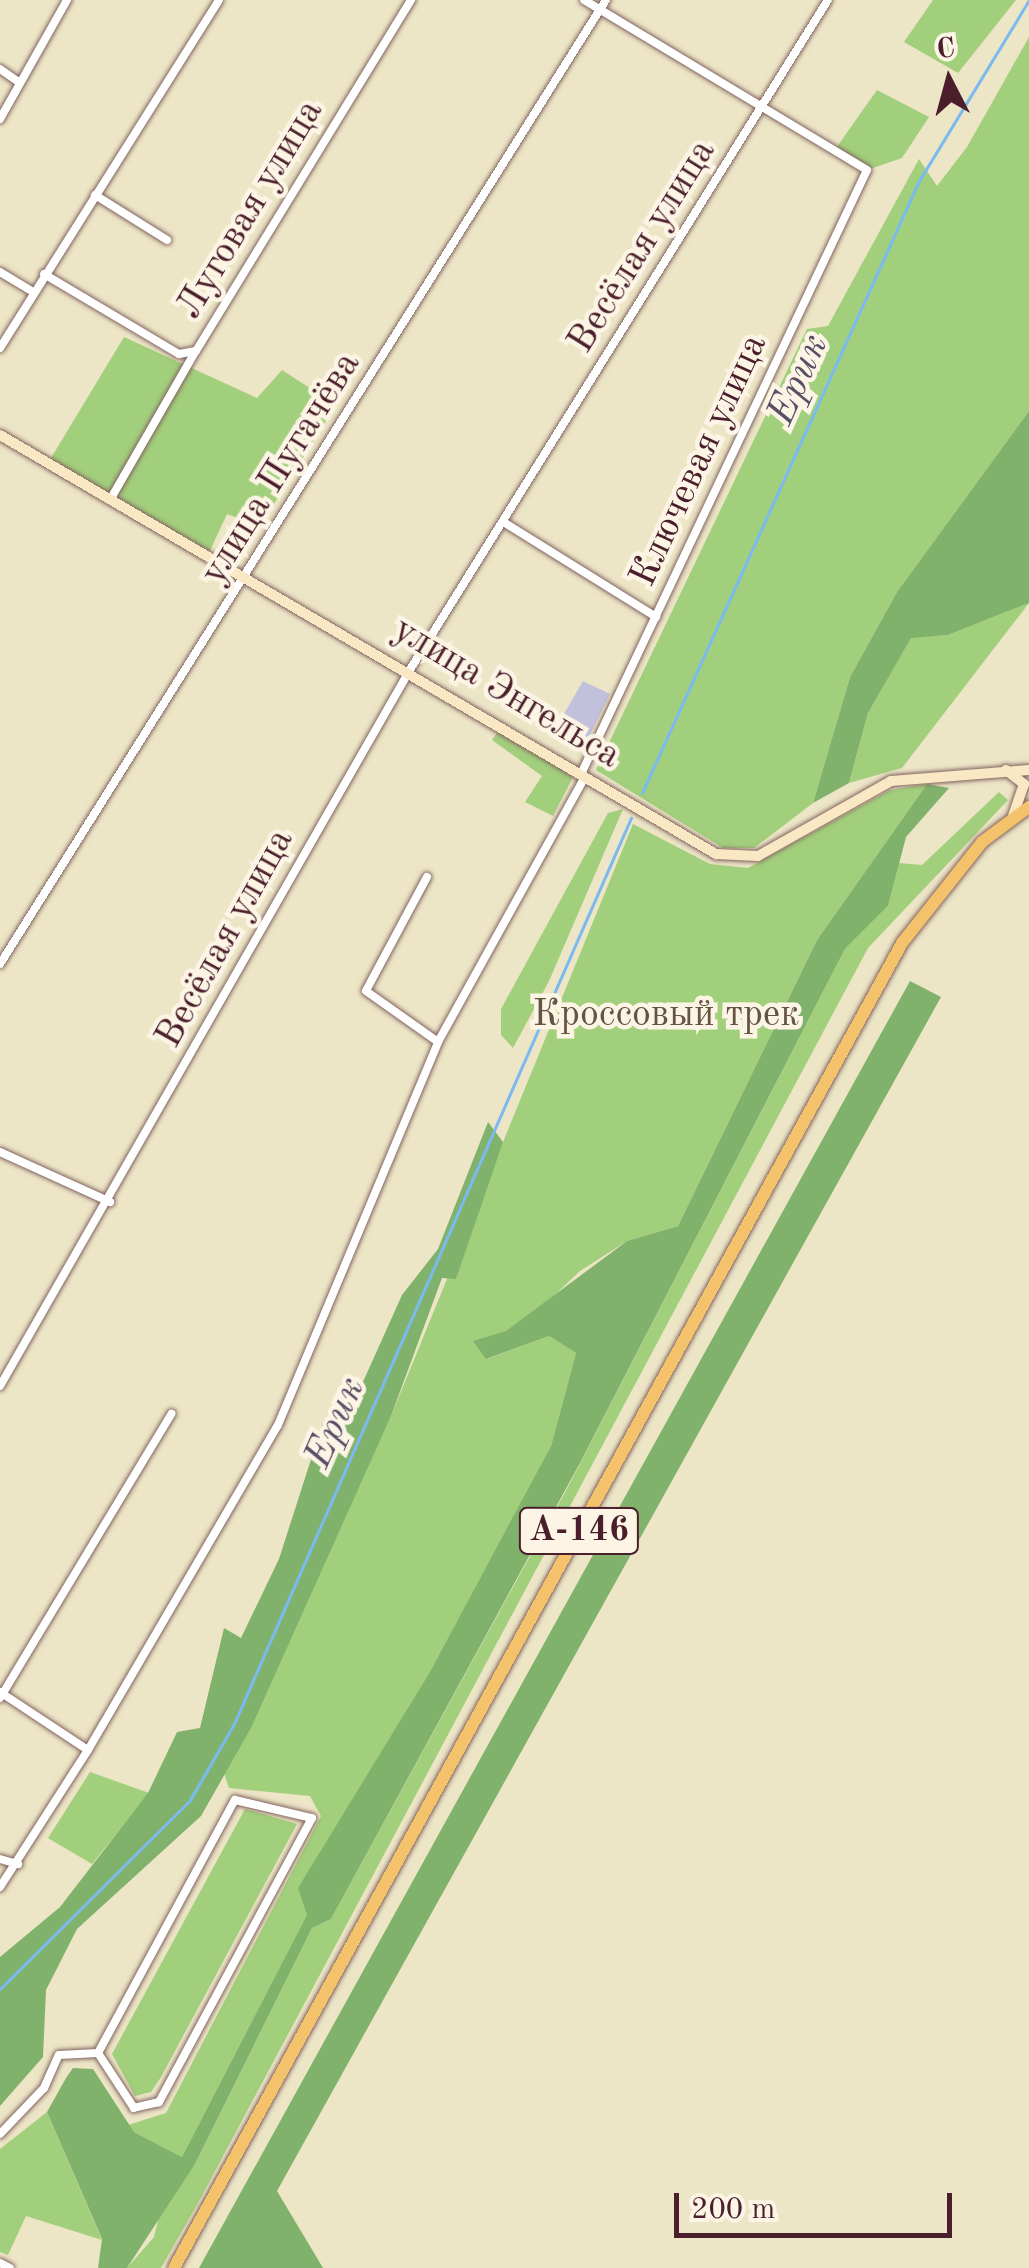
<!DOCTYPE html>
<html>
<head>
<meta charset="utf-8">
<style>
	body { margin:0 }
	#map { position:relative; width:1029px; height:2268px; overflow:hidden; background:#ece5c6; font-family:"Old Standard TT",serif }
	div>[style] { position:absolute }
	.industrial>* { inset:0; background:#c2c1dc }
	.green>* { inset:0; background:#a2cf7c }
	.forest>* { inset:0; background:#81b26c }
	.stream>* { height:2.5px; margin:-1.25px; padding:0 1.25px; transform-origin:1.25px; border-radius:1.25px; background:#7bbaef }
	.roads { filter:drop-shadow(0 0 2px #836461) drop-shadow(0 0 2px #836461) }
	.street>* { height:8px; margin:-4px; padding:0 4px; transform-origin:4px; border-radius:4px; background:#fff }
	.secondary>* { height:10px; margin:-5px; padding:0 5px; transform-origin:5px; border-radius:5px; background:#fae7c3 }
	.highway>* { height:12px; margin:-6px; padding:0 6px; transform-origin:6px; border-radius:6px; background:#f3c26a }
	span { translate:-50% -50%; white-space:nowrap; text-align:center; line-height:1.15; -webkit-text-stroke:9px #fcf5e5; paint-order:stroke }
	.shield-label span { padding:2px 8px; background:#fcf5e5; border:2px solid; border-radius:8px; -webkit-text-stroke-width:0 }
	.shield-label { font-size:35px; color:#4a1f2b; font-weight:700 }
	.street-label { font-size:38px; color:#4a1f2b }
	.park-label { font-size:38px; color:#645443 }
	.water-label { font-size:40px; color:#594e66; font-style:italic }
	.north { position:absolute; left:899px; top:30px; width:100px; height:100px; -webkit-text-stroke:8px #fcf5e5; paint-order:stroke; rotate:354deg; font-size:28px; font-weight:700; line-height:40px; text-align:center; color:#4a1f2b }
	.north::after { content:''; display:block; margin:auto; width:35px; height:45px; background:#4a1f2b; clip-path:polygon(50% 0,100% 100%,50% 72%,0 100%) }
	.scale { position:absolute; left:674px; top:2193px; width:278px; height:45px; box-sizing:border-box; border:5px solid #4a1f2b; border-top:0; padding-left:12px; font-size:30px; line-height:35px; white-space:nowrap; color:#4a1f2b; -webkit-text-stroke:8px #fcf5e5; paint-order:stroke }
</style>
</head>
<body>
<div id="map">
	<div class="industrial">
		<div style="clip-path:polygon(583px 681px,610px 694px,586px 743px,557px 726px)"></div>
	</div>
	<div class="green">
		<div style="clip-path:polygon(933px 0,1016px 0,958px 73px,904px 42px)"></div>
		<div style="clip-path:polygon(1029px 37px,1029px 411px,897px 592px,850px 677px,813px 803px,754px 848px,723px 848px,596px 770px,807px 329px,828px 326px,919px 159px,937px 186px,967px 147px)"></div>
		<div style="clip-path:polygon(877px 90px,929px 117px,902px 158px,867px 170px,834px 151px)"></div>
		<div style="clip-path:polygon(124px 337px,257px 398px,282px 370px,336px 405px,260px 526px,227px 514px,207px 557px,48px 463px)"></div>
		<div style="clip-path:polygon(1029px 603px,902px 768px,849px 783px,868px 713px,911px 637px,948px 635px)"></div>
		<div style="clip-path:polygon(499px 730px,573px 777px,553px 816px,525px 802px,542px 776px,492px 740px)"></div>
		<div style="clip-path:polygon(927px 784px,817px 940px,678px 1226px,627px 1241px,580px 1271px,487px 1359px,549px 1336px,576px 1353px,551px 1446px,182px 2157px,134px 2132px,128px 2125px,166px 2113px,321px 1816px,310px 1796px,229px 1788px,224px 1773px,391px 1416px,633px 824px,710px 864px,748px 868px,890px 790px)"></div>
		<div style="clip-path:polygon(999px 792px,1008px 800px,868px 948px,198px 2203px,161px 2268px,127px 2268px,154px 2237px,161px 2208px,195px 2164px,312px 1928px,331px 1919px,569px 1485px,845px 949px,888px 906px,899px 863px,922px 865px)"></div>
		<div style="clip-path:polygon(623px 809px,549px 981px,513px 1048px,501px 1035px,501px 1009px,608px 813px)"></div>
		<div style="clip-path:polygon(90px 1772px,149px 1793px,92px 1864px,48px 1838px)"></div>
		<div style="clip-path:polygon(245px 1809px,297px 1824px,161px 2077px,151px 2092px,135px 2096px,112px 2054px)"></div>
		<div style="clip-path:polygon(47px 2112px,102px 2240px,26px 2216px,8px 2255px,0 2252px,0 2149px)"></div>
	</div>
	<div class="forest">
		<div style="clip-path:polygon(1029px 411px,1029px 603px,948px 635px,911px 638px,868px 713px,849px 783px,813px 803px,850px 677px,897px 592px)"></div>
		<div style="clip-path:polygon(927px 784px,949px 788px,906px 837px,888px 906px,845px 949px,580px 1463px,331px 1919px,312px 1928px,195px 2164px,127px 2268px,98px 2268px,102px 2239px,47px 2112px,66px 2078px,73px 2068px,93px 2069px,134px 2132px,182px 2157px,307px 1915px,298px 1888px,430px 1672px,551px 1446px,576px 1353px,549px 1336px,486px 1359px,473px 1341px,506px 1331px,627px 1241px,678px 1226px,817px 940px)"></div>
		<div style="clip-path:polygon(910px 981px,941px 997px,277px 2191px,323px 2268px,199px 2268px)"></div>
		<div style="clip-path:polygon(488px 1122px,503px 1142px,456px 1279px,442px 1278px,391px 1416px,251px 1728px,201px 1816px,77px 1929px,46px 1990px,43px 2057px,0 2106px,0 1957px,60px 1907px,148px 1793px,177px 1732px,200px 1728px,224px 1628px,241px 1638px,279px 1559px,324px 1419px,345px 1422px,402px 1295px,438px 1249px)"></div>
	</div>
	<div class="stream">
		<div style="left:642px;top:793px;width:672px;rotate:-65.65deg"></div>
		<div style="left:919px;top:181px;width:212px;rotate:-58.7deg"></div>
		<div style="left:0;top:1989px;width:268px;rotate:-44.8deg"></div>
		<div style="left:190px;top:1800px;width:88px;rotate:-59.9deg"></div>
		<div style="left:234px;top:1724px;width:989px;rotate:-66.34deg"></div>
	</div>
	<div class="roads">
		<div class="street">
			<div style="left:0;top:69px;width:24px;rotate:35deg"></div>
			<div style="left:0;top:119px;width:137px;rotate:-60.6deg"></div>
			<div style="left:95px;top:195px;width:85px;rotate:32deg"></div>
			<div style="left:0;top:272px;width:39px;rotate:31deg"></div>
			<div style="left:44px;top:274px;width:157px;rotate:30.7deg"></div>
			<div style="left:179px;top:354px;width:17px;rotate:-10deg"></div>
			<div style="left:196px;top:351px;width:412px;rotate:-58.5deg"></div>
			<div style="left:0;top:348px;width:411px;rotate:-57.8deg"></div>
			<div style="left:110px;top:500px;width:171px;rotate:-60.1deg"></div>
			<div style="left:505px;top:523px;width:178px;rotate:31.9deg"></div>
			<div style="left:581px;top:774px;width:668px;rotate:-64.66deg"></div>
			<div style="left:867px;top:170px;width:330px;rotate:-149deg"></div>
			<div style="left:427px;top:877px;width:129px;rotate:118.2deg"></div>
			<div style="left:366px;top:991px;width:88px;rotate:35.3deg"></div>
			<div style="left:0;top:964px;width:1139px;rotate:-57.85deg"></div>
			<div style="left:0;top:1152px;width:121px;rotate:24.4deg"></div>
			<div style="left:0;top:1386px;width:827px;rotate:-60.21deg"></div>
			<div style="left:411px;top:668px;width:787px;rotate:-58.03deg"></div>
			<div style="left:0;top:1692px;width:105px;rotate:33.4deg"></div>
			<div style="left:88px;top:1750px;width:163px;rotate:122.7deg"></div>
			<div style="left:0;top:1698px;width:332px;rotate:-58.9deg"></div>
			<div style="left:88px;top:1750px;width:376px;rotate:-59.7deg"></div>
			<div style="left:278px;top:1425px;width:415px;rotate:-67.3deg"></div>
			<div style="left:438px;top:1042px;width:303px;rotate:-61deg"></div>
			<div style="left:235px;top:1800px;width:79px;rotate:13.2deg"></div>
			<div style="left:312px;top:1818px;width:323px;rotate:118.3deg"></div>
			<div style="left:159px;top:2102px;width:26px;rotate:167deg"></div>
			<div style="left:134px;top:2108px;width:66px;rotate:-123.2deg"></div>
			<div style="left:98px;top:2053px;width:288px;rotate:-61.6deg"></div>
			<div style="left:0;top:1859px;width:19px;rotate:16deg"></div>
			<div style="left:0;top:2134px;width:64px;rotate:-46.3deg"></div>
			<div style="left:44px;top:2088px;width:36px;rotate:-66deg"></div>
			<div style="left:59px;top:2055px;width:39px;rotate:-3deg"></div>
			<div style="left:0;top:2263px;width:11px;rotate:27deg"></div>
		</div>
		<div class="secondary">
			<div style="left:0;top:435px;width:830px;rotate:30.34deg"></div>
			<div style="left:716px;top:854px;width:42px;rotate:2.7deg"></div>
			<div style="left:758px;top:856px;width:153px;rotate:-29.4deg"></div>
			<div style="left:891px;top:781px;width:138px;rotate:-4.6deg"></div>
			<div style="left:1006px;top:770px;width:23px;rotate:38deg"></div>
			<div style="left:1024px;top:784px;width:34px;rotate:109deg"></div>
		</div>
		<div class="highway">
			<div style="left:174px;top:2268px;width:1512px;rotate:-61.21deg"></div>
			<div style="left:902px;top:943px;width:129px;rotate:-51.6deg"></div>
			<div style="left:982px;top:842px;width:59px;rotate:-36.7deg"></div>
		</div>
	</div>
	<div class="shield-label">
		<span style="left:579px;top:1531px">А-146</span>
	</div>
	<div class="street-label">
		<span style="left:251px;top:210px;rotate:-59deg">Луговая улица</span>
		<span style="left:643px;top:247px;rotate:-58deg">Весёлая улица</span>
		<span style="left:700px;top:461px;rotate:-65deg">Ключевая улица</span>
		<span style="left:282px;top:469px;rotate:-58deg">улица Пугачёва</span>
		<span style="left:506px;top:694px;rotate:31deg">улица Энгельса</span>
		<span style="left:226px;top:939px;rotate:-61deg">Весёлая улица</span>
	</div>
	<div class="park-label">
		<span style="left:666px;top:1016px">Кроссовый трек</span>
	</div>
	<div class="water-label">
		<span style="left:799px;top:380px;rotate:-66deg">Ерик</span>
		<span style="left:336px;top:1423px;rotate:-66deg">Ерик</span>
	</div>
	<div class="north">С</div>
	<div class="scale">200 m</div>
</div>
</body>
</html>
